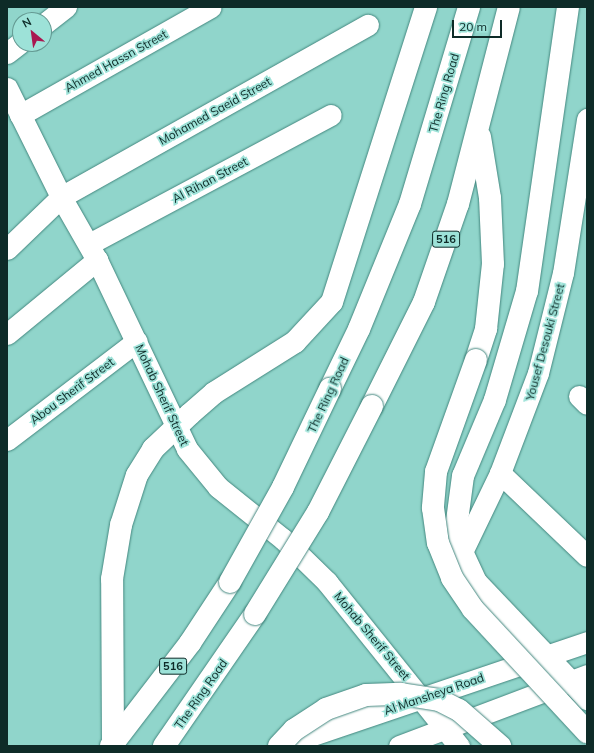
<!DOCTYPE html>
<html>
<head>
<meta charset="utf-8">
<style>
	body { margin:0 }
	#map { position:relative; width:594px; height:753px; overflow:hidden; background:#90d5cb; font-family:Mulish,sans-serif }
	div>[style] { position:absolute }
	.roads { filter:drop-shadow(0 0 1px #43877f) drop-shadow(0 0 1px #43877f) }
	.minor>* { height:21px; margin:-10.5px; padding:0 10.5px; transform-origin:10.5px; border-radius:10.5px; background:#fff }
	.major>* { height:22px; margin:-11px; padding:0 11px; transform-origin:11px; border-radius:11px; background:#fff }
	.highway>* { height:22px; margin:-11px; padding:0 11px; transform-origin:11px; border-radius:11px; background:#fff }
	.bridges { filter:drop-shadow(0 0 1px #43877f) drop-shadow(0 0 1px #43877f) }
	.highway-bridge>* { height:22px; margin:-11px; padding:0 11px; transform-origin:11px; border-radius:11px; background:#fff }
	span { translate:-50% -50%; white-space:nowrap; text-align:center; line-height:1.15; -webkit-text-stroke:3.5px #9de2d8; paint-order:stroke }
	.shield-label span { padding:1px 3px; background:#9de2d8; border:1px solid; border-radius:3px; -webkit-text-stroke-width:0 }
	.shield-label { font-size:11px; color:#0e2b28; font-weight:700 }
	.street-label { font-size:12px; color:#0e2b28 }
	.frame { position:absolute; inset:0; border:8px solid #0e2b28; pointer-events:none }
	.north { position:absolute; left:12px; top:12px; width:40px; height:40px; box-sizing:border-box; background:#9de2d8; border:1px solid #649992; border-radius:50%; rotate:331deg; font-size:11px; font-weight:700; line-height:16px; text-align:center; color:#0e2b28 }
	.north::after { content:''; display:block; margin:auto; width:14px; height:18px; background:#a91750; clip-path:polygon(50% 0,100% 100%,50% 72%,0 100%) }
	.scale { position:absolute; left:452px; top:20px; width:50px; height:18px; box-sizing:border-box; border:2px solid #0e2b28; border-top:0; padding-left:5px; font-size:12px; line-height:14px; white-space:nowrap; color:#0e2b28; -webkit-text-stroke:3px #9de2d8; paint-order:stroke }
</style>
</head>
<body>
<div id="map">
	<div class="roads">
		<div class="minor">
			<div style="left:44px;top:24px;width:28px;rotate:-38deg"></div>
			<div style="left:7px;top:53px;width:16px;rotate:-38deg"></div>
			<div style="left:7px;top:88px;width:122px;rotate:63.6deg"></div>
			<div style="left:61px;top:197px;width:73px;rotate:60.3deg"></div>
			<div style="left:97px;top:260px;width:209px;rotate:64.5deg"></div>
			<div style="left:187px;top:449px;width:49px;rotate:50.8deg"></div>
			<div style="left:218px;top:487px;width:83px;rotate:38.7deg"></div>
			<div style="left:283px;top:539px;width:62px;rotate:44.3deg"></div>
			<div style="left:327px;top:582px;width:211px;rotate:51.2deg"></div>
			<div style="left:20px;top:115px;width:219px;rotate:-29.5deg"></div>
			<div style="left:89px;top:244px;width:274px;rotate:-28.1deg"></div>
			<div style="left:7px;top:249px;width:75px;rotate:-43.9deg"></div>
			<div style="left:61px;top:197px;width:352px;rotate:-29.3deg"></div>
			<div style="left:7px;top:334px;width:117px;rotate:-39.4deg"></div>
			<div style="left:579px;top:396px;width:11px;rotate:45deg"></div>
			<div style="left:7px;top:440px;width:163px;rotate:-37.3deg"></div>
			<div style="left:500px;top:473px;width:120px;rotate:43.7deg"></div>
			<div style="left:462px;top:552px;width:88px;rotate:-64.3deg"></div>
			<div style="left:500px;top:473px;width:107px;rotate:-69.2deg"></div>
			<div style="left:538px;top:373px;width:103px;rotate:-76deg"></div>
			<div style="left:563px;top:273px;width:156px;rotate:-81.1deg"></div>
			<div style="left:570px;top:681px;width:25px;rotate:48deg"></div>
			<div style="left:280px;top:746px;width:324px;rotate:-18.7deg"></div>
			<div style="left:399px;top:746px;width:201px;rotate:-20.7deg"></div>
		</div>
		<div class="major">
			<div style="left:113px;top:744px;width:165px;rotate:-90.3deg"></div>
			<div style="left:112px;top:579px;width:55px;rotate:-80.5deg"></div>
			<div style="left:121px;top:525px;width:52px;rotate:-72.3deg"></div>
			<div style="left:137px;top:475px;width:31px;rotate:-58deg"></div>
			<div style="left:153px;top:449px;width:51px;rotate:-43.4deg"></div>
			<div style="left:190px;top:414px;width:32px;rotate:-41deg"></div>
			<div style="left:214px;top:393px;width:96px;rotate:-32.2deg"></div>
			<div style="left:295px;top:342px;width:54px;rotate:-47.2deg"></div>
			<div style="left:332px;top:302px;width:310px;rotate:-72.3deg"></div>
		</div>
		<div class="highway">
			<div style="left:568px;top:7px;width:287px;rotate:98.2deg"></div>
			<div style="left:527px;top:291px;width:114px;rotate:106.4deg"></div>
			<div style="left:495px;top:400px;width:82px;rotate:112.8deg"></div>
			<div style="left:463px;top:476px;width:45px;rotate:97.6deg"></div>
			<div style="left:457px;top:521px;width:31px;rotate:81deg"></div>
			<div style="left:462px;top:552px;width:33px;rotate:65deg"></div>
			<div style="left:476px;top:582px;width:137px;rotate:46.5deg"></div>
			<div style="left:476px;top:360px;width:33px;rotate:-72deg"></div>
			<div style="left:486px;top:329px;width:65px;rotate:-83.9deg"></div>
			<div style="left:493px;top:264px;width:66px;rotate:-92.6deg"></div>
			<div style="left:490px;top:198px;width:62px;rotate:-99.3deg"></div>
			<div style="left:330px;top:389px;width:67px;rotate:-64.2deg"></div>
			<div style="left:359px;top:329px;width:135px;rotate:-67.8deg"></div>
			<div style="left:410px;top:204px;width:206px;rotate:-73.3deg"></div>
			<div style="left:372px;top:406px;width:116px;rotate:-63.4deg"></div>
			<div style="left:424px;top:302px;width:104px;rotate:-70.9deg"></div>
			<div style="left:458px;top:204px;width:203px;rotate:-75.5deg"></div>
			<div style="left:111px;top:746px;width:130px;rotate:-52.5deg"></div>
			<div style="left:190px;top:643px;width:73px;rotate:-56.7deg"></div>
			<div style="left:164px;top:746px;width:160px;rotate:-55.4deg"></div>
		</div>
	</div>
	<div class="bridges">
		<div class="highway-bridge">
			<div style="left:476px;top:360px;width:119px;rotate:109.7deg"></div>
			<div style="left:436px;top:472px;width:36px;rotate:95deg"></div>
			<div style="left:433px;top:508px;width:35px;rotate:82deg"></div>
			<div style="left:438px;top:543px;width:38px;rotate:68deg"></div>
			<div style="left:452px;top:578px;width:37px;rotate:56deg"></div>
			<div style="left:473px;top:609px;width:168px;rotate:47.2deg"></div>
			<div style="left:230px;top:582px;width:109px;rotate:-60.8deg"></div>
			<div style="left:283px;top:487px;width:109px;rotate:-64.4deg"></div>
			<div style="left:255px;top:614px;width:120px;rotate:-58.3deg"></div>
			<div style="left:318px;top:512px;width:119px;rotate:-63deg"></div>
			<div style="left:279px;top:746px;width:22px;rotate:-47deg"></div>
			<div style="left:294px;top:730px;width:38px;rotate:-33deg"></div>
			<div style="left:326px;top:709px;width:42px;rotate:-19.3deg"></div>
			<div style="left:366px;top:695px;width:35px;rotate:-2deg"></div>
			<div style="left:401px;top:694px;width:38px;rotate:9deg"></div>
			<div style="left:439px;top:700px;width:22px;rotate:27deg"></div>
			<div style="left:459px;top:710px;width:55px;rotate:41.3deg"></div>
		</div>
	</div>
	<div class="shield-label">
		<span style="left:446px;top:239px">516</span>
		<span style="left:173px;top:666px">516</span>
	</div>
	<div class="street-label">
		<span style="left:116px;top:61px;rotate:-29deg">Ahmed Hassn Street</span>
		<span style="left:444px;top:93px;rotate:-74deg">The Ring Road</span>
		<span style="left:215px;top:111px;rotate:-29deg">Mohamed Saeid Street</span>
		<span style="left:210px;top:180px;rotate:-28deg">Al Rihan Street</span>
		<span style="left:545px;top:342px;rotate:-75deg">Yousef Desouki Street</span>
		<span style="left:72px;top:391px;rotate:-37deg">Abou Sherif Street</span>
		<span style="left:162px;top:395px;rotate:65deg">Mohab Sherif Street</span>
		<span style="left:328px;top:395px;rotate:-65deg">The Ring Road</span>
		<span style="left:372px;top:636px;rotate:50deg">Mohab Sherif Street</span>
		<span style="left:201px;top:694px;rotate:-55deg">The Ring Road</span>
		<span style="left:434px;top:694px;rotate:-19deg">Al Mansheya Road</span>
	</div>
	<div class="frame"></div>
	<div class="north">N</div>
	<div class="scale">20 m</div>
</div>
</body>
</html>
